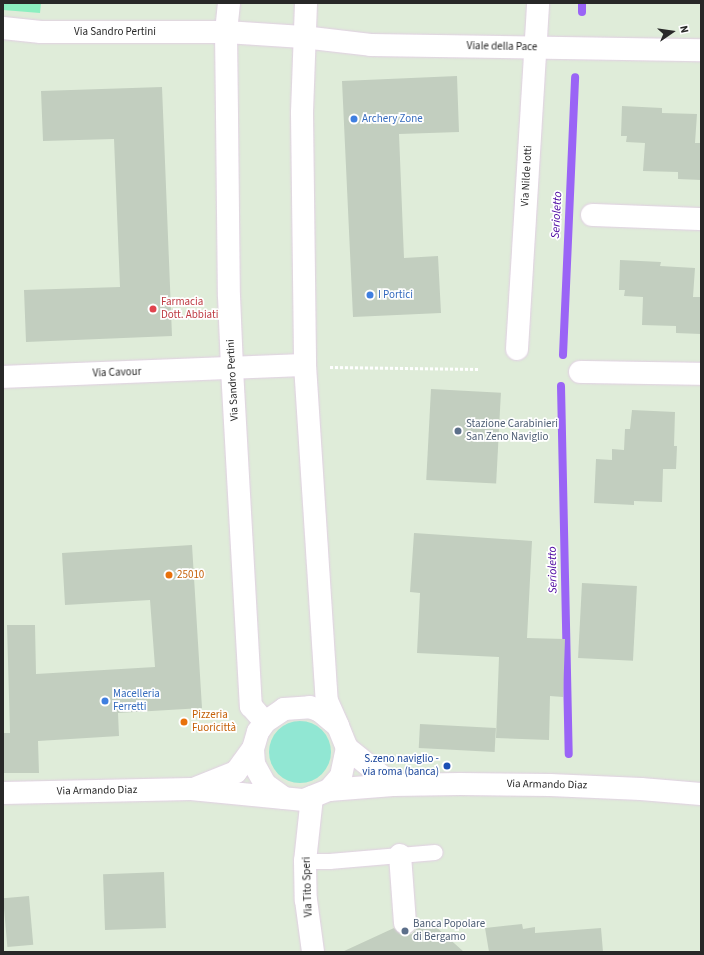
<!DOCTYPE html>
<html>
<head>
<meta charset="utf-8">
<style>
	body { margin:0 }
	#map { position:relative; width:704px; height:955px; overflow:hidden; background:#dfecd9; font-family:"Source Sans 3",sans-serif }
	div>[style] { position:absolute }
	.green>* { inset:0; background:#91e7d3 }
	.round { border-radius:50% }
	.pitch>* { inset:0; background:#8cefc0 }
	.stream>* { height:8px; margin:-4px; padding:0 4px; transform-origin:4px; border-radius:4px; background:#9a64f6 }
	.building>* { inset:0; background:#c2cebf; transform-origin:0 0 }
	.path>* { height:2.5px; margin-top:-1.25px; transform-origin:0; background:repeating-linear-gradient(90deg,#fff 0 3px,transparent 0 5px) }
	.roads { filter:drop-shadow(0 0 1px #e1cee3) drop-shadow(0 0 1px #e1cee3) }
	.lane>* { height:15px; margin:-7.5px; padding:0 7.5px; transform-origin:7.5px; border-radius:7.5px; background:#fff }
	.street>* { height:22px; margin:-11px; padding:0 11px; transform-origin:11px; border-radius:11px; background:#fff }
	.secondary>* { height:22px; margin:-11px; padding:0 11px; transform-origin:11px; border-radius:11px; background:#fff }
	.dots>* { width:11px; height:11px; translate:-50% -50%; box-sizing:border-box; border:2px solid #fff; border-radius:50% }
	span { translate:-50% -50%; white-space:nowrap; text-align:center; line-height:1.15; -webkit-text-stroke:3.5px #fff; paint-order:stroke }
	.street-label { font-size:11px; color:#282828 }
	.shop-label { font-size:11px; color:#366cbe }
	.left { translate:0 -50%; text-align:left }
	.health-label { font-size:11px; color:#be3a42 }
	.service-label { font-size:11px; color:#4e5e75 }
	.food-label { font-size:11px; color:#c56008 }
	.transit-label { font-size:11px; color:#164399 }
	.right { translate:-100% -50%; text-align:right }
	.water-label { font-size:12px; color:#4b05a0; font-style:italic }
	.frame { position:absolute; inset:0; border:4px solid #282828; pointer-events:none }
	.north { position:absolute; left:652px; top:12px; width:40px; height:40px; -webkit-text-stroke:3px #fff; paint-order:stroke; rotate:77deg; font-size:11px; font-weight:700; line-height:16px; text-align:center; color:#282828 }
	.north::after { content:''; display:block; margin:auto; width:14px; height:18px; background:#282828; clip-path:polygon(50% 0,100% 100%,50% 72%,0 100%) }
</style>
</head>
<body>
<div id="map">
	<div class="green">
		<div class="round" style="left:269px;top:721px;width:62px;height:62px"></div>
	</div>
	<div class="pitch">
		<div style="clip-path:polygon(3px 3px,41px 3px,40px 13px,3px 10px)"></div>
	</div>
	<div class="stream">
		<div style="left:582px;top:12px;width:9px;rotate:-90deg"></div>
		<div style="left:563px;top:355px;width:278px;rotate:-87.5deg"></div>
		<div style="left:561px;top:386px;width:368px;rotate:88.8deg"></div>
	</div>
	<div class="building">
		<div style="clip-path:polygon(457px 76px,459px 132px,399px 134px,404px 258px,438px 256px,441px 313px,353px 317px,342px 81px)"></div>
		<div style="clip-path:polygon(162px 87px,172px 336px,26px 342px,24px 290px,120px 287px,114px 139px,43px 141px,41px 91px)"></div>
		<div style="clip-path:polygon(622px 106px,662px 108px,662px 113px,697px 114px,695px 143px,701px 143px,701px 180px,678px 179px,678px 172px,643px 171px,645px 143px,626px 142px,627px 136px,621px 136px)"></div>
		<div style="clip-path:polygon(620px 260px,661px 262px,660px 266px,695px 268px,693px 297px,701px 297px,701px 334px,676px 333px,676px 326px,642px 325px,643px 297px,624px 296px,625px 290px,619px 290px)"></div>
		<div style="left:431px;top:389px;width:70px;height:91px;rotate:3deg"></div>
		<div style="clip-path:polygon(632px 410px,675px 412px,674px 446px,677px 446px,676px 469px,663px 469px,662px 502px,634px 501px,634px 505px,594px 503px,596px 459px,612px 460px,612px 449px,624px 450px,625px 429px,630px 429px)"></div>
		<div style="clip-path:polygon(414px 533px,532px 541px,527px 638px,565px 639px,563px 697px,550px 696px,549px 740px,496px 738px,499px 657px,417px 653px,420px 593px,410px 592px)"></div>
		<div style="clip-path:polygon(192px 545px,202px 708px,118px 713px,119px 736px,38px 741px,39px 773px,3px 773px,3px 733px,10px 733px,7px 625px,35px 625px,36px 674px,155px 667px,150px 600px,65px 605px,62px 553px)"></div>
		<div style="left:582px;top:583px;width:55px;height:75px;rotate:3deg"></div>
		<div style="left:420px;top:724px;width:76px;height:24px;rotate:3deg"></div>
		<div style="left:164px;top:872px;width:56px;height:61px;rotate:88deg"></div>
		<div style="left:29px;top:896px;width:49px;height:26px;rotate:85deg"></div>
		<div style="clip-path:polygon(417px 922px,428px 923px,436px 927px,464px 952px,342px 952px,394px 928px,400px 934px,406px 935px,412px 934px,416px 929px)"></div>
		<div style="clip-path:polygon(522px 924px,523px 929px,535px 927px,535px 933px,601px 928px,603px 952px,489px 952px,485px 928px)"></div>
	</div>
	<div class="path">
		<div style="left:330px;top:367px;width:149px;rotate:0.8deg"></div>
	</div>
	<div class="roads">
		<div class="lane">
			<div style="left:305px;top:861px;width:24px"></div>
			<div style="left:329px;top:861px;width:106px;rotate:-4.9deg"></div>
		</div>
		<div class="street">
			<div style="left:229px;top:3px;width:29px;rotate:96deg"></div>
			<div style="left:226px;top:32px;width:84px;rotate:89.3deg"></div>
			<div style="left:227px;top:116px;width:180px;rotate:89.4deg"></div>
			<div style="left:229px;top:296px;width:73px;rotate:87.6deg"></div>
			<div style="left:232px;top:369px;width:338px;rotate:86.8deg"></div>
			<div style="left:251px;top:706px;width:21px;rotate:49deg"></div>
			<div style="left:306px;top:3px;width:110px;rotate:92.1deg"></div>
			<div style="left:302px;top:113px;width:252px;rotate:89.3deg"></div>
			<div style="left:305px;top:365px;width:337px;rotate:86.3deg"></div>
			<div style="left:327px;top:701px;width:27px;rotate:66deg"></div>
			<div style="left:3px;top:28px;width:38px;rotate:6deg"></div>
			<div style="left:41px;top:32px;width:185px"></div>
			<div style="left:226px;top:32px;width:77px;rotate:3.7deg"></div>
			<div style="left:303px;top:37px;width:68px;rotate:6.7deg"></div>
			<div style="left:371px;top:45px;width:330px;rotate:0.9deg"></div>
			<div style="left:592px;top:215px;width:109px;rotate:2.1deg"></div>
			<div style="left:517px;top:349px;width:347px;rotate:-86.5deg"></div>
			<div style="left:580px;top:372px;width:121px;rotate:0.9deg"></div>
			<div style="left:3px;top:377px;width:302px;rotate:-2.3deg"></div>
			<div style="left:312px;top:797px;width:64px;rotate:96.2deg"></div>
			<div style="left:305px;top:861px;width:39px;rotate:89deg"></div>
			<div style="left:306px;top:900px;width:52px;rotate:82.3deg"></div>
			<div style="left:400px;top:855px;width:68px;rotate:85.8deg"></div>
		</div>
		<div class="secondary">
			<div style="left:196px;top:788px;width:43px;rotate:-21.8deg"></div>
			<div style="left:236px;top:772px;width:29px;rotate:-54deg"></div>
			<div style="left:329px;top:790px;width:18px;rotate:-49deg"></div>
			<div style="left:341px;top:776px;width:29px;rotate:-78deg"></div>
			<div style="left:3px;top:793px;width:188px;rotate:-1.2deg"></div>
			<div style="left:191px;top:789px;width:114px;rotate:5.6deg"></div>
			<div style="left:304px;top:800px;width:27px;rotate:-22deg"></div>
			<div style="left:329px;top:790px;width:64px;rotate:-4.5deg"></div>
			<div style="left:393px;top:785px;width:67px;rotate:-0.9deg"></div>
			<div style="left:460px;top:784px;width:90px;rotate:0.6deg"></div>
			<div style="left:550px;top:785px;width:91px;rotate:2.5deg"></div>
			<div style="left:641px;top:789px;width:60px;rotate:4.8deg"></div>
			<div style="left:284px;top:798px;width:24px;rotate:-144deg"></div>
			<div style="left:265px;top:784px;width:23px;rotate:-119deg"></div>
			<div style="left:254px;top:764px;width:15px;rotate:-94deg"></div>
			<div style="left:253px;top:749px;width:18px;rotate:-74deg"></div>
			<div style="left:258px;top:732px;width:12px;rotate:-55deg"></div>
			<div style="left:265px;top:722px;width:23px;rotate:-34deg"></div>
			<div style="left:284px;top:709px;width:26px;rotate:-4deg"></div>
			<div style="left:310px;top:707px;width:11px;rotate:22deg"></div>
			<div style="left:320px;top:711px;width:23px;rotate:40deg"></div>
			<div style="left:338px;top:726px;width:24px;rotate:68deg"></div>
			<div style="left:347px;top:748px;width:59px;rotate:38.8deg"></div>
		</div>
	</div>
	<div class="dots">
		<div style="left:354px;top:119px;background:#3f7fe0"></div>
		<div style="left:370px;top:295px;background:#3f7fe0"></div>
		<div style="left:153px;top:309px;background:#e0444e"></div>
		<div style="left:458px;top:431px;background:#5c6f8a"></div>
		<div style="left:169px;top:575px;background:#e8710a"></div>
		<div style="left:105px;top:701px;background:#3f7fe0"></div>
		<div style="left:184px;top:722px;background:#e8710a"></div>
		<div style="left:447px;top:766px;background:#1a4fb4"></div>
		<div style="left:405px;top:931px;background:#5c6f8a"></div>
	</div>
	<div class="street-label">
		<span style="left:115px;top:32px">Via Sandro Pertini</span>
		<span style="left:502px;top:47px;rotate:1deg">Viale della Pace</span>
		<span style="left:527px;top:176px;rotate:-87deg">Via Nilde Iotti</span>
		<span style="left:117px;top:373px;rotate:-2deg">Via Cavour</span>
		<span style="left:233px;top:380px;rotate:-93deg">Via Sandro Pertini</span>
		<span style="left:547px;top:785px;rotate:1deg">Via Armando Diaz</span>
		<span style="left:97px;top:791px;rotate:-1deg">Via Armando Diaz</span>
		<span style="left:308px;top:887px;rotate:-92deg">Via Tito Speri</span>
	</div>
	<div class="shop-label">
		<span class="left" style="left:362px;top:119px">Archery Zone</span>
		<span class="left" style="left:378px;top:295px">I Portici</span>
		<span class="left" style="left:113px;top:701px">Macelleria<br>Ferretti</span>
	</div>
	<div class="health-label">
		<span class="left" style="left:161px;top:309px">Farmacia<br>Dott. Abbiati</span>
	</div>
	<div class="service-label">
		<span class="left" style="left:466px;top:431px">Stazione Carabinieri<br>San Zeno Naviglio</span>
		<span class="left" style="left:413px;top:931px">Banca Popolare<br>di Bergamo</span>
	</div>
	<div class="food-label">
		<span class="left" style="left:177px;top:575px">25010</span>
		<span class="left" style="left:192px;top:722px">Pizzeria<br>Fuoricittà</span>
	</div>
	<div class="transit-label">
		<span class="right" style="left:439px;top:766px">S.zeno naviglio -<br>via roma (banca)</span>
	</div>
	<div class="water-label">
		<span style="left:557px;top:215px;rotate:-87deg">Serioletto</span>
		<span style="left:553px;top:570px;rotate:-91deg">Serioletto</span>
	</div>
	<div class="frame"></div>
	<div class="north">N</div>
</div>
</body>
</html>
